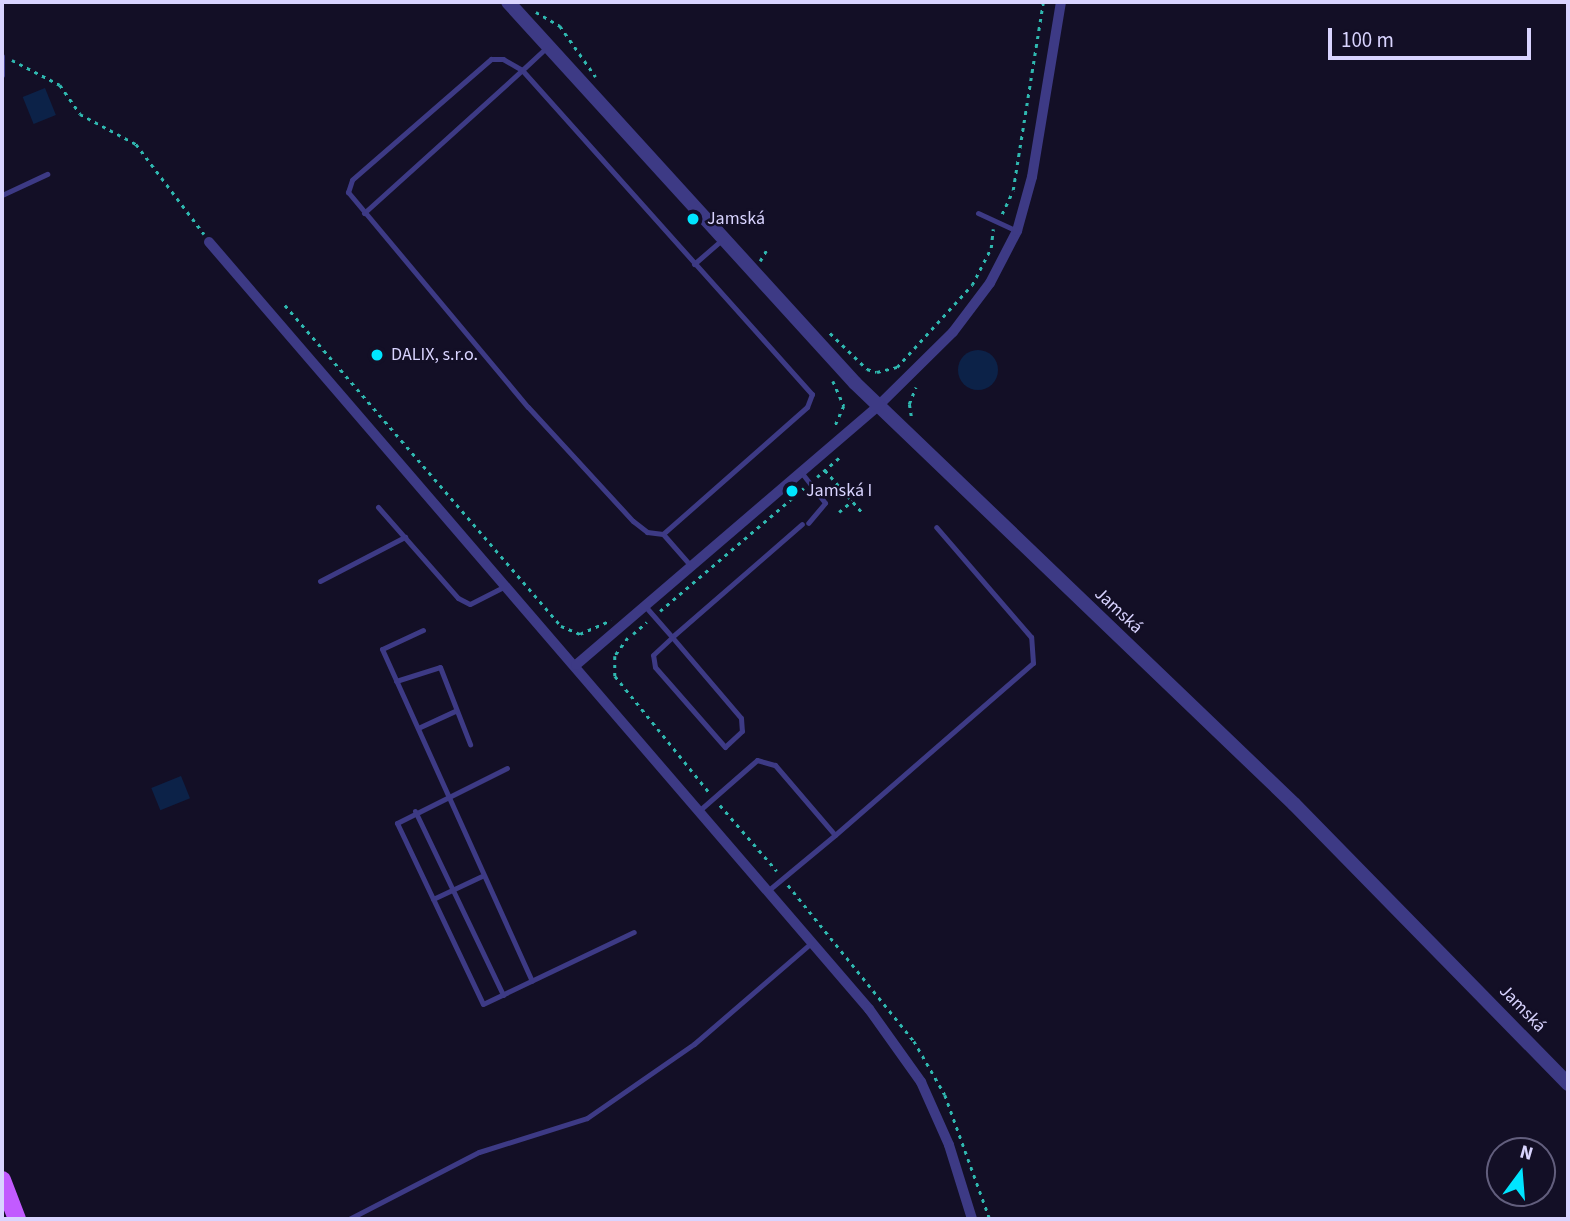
<!DOCTYPE html>
<html>
<head>
<meta charset="utf-8">
<style>
	body { margin:0 }
	#map { position:relative; width:1570px; height:1221px; overflow:hidden; background:#130f26; font-family:"Source Sans 3",sans-serif }
	div>[style] { position:absolute }
	.water>* { inset:0; background:#0c2248; transform-origin:0 0 }
	.round { border-radius:50% }
	.path>* { height:2.5px; margin-top:-1.25px; transform-origin:0; background:repeating-linear-gradient(90deg,#2fb8b0 0 3.5px,transparent 0 8.5px) }
	.service>* { height:5px; margin:-2.5px; padding:0 2.5px; transform-origin:2.5px; border-radius:2.5px; background:#3d3a85 }
	.minor>* { height:10px; margin:-5px; padding:0 5px; transform-origin:5px; border-radius:5px; background:#3d3a85 }
	.tertiary>* { height:14px; margin:-7px; padding:0 7px; transform-origin:7px; border-radius:7px; background:#3d3a85 }
	.primary>* { height:18px; margin:-9px; padding:0 9px; transform-origin:9px; border-radius:9px; background:#c25bff }
	.dots>* { width:19px; height:19px; translate:-50% -50%; box-sizing:border-box; border:4px solid #130f26; border-radius:50% }
	span { translate:-50% -50%; white-space:nowrap; text-align:center; line-height:1.15; -webkit-text-stroke:5px #130f26; paint-order:stroke }
	.poi-label { font-size:18px; color:#d9d4ff }
	.left { translate:0 -50%; text-align:left }
	.street-label { font-size:18px; color:#d9d4ff }
	.frame { position:absolute; inset:0; border:4px solid #d9d4ff; pointer-events:none }
	.north { position:absolute; left:1486px; top:1137px; width:70px; height:70px; box-sizing:border-box; background:#130f26; border:2px solid #625e7d; border-radius:50%; rotate:16deg; font-size:19px; font-weight:700; line-height:28px; text-align:center; color:#d9d4ff }
	.north::after { content:''; display:block; margin:auto; width:24px; height:32px; background:#00e5ff; clip-path:polygon(50% 0,100% 100%,50% 72%,0 100%) }
	.scale { position:absolute; left:1328px; top:28px; width:203px; height:32px; box-sizing:border-box; border:4px solid #d9d4ff; border-top:0; padding-left:9px; font-size:21px; line-height:24px; white-space:nowrap; color:#d9d4ff; -webkit-text-stroke:5px #130f26; paint-order:stroke }
</style>
</head>
<body>
<div id="map">
	<div class="water">
		<div style="left:45px;top:88px;width:29px;height:24px;rotate:68deg"></div>
		<div class="round" style="left:958px;top:350px;width:40px;height:40px"></div>
		<div style="left:181px;top:776px;width:24px;height:32px;rotate:68deg"></div>
	</div>
	<div class="path">
		<div style="left:536px;top:12px;width:28px;rotate:30deg"></div>
		<div style="left:560px;top:26px;width:62px;rotate:54.8deg"></div>
		<div style="left:12px;top:60px;width:54px;rotate:27.5deg"></div>
		<div style="left:60px;top:85px;width:35px;rotate:55deg"></div>
		<div style="left:80px;top:114px;width:64px;rotate:28.2deg"></div>
		<div style="left:136px;top:144px;width:113px;rotate:52.9deg"></div>
		<div style="left:1002px;top:214px;width:26px;rotate:-65deg"></div>
		<div style="left:1013px;top:190px;width:190px;rotate:-80.9deg"></div>
		<div style="left:760px;top:261px;width:12px;rotate:-59deg"></div>
		<div style="left:285px;top:305px;width:423px;rotate:49.3deg"></div>
		<div style="left:561px;top:626px;width:21px;rotate:23deg"></div>
		<div style="left:580px;top:634px;width:34px;rotate:-24deg"></div>
		<div style="left:830px;top:333px;width:52px;rotate:44.2deg"></div>
		<div style="left:867px;top:369px;width:10px;rotate:17deg"></div>
		<div style="left:877px;top:372px;width:21px;rotate:-14deg"></div>
		<div style="left:897px;top:367px;width:111px;rotate:-47.6deg"></div>
		<div style="left:972px;top:285px;width:42px;rotate:-62.8deg"></div>
		<div style="left:991px;top:248px;width:19px;rotate:-84deg"></div>
		<div style="left:833px;top:381px;width:27px;rotate:66deg"></div>
		<div style="left:844px;top:406px;width:22px;rotate:114deg"></div>
		<div style="left:911px;top:416px;width:12px;rotate:-99deg"></div>
		<div style="left:909px;top:404px;width:18px;rotate:-68deg"></div>
		<div style="left:825px;top:470px;width:55px;rotate:48.7deg"></div>
		<div style="left:817px;top:477px;width:32px;rotate:-41deg"></div>
		<div style="left:839px;top:512px;width:17px;rotate:-40deg"></div>
		<div style="left:660px;top:611px;width:189px;rotate:-40.5deg"></div>
		<div style="left:633px;top:634px;width:18px;rotate:-41deg"></div>
		<div style="left:628px;top:638px;width:22px;rotate:126deg"></div>
		<div style="left:615px;top:656px;width:20px;rotate:90deg"></div>
		<div style="left:615px;top:676px;width:149px;rotate:51deg"></div>
		<div style="left:720px;top:805px;width:87px;rotate:49.2deg"></div>
		<div style="left:788px;top:885px;width:201px;rotate:51.1deg"></div>
		<div style="left:914px;top:1041px;width:62px;rotate:60.1deg"></div>
		<div style="left:945px;top:1095px;width:132px;rotate:70.1deg"></div>
	</div>
	<div class="service">
		<div style="left:547px;top:47px;width:34px;rotate:137deg"></div>
		<div style="left:522px;top:70px;width:22px;rotate:-150deg"></div>
		<div style="left:503px;top:59px;width:12px;rotate:180deg"></div>
		<div style="left:491px;top:59px;width:184px;rotate:139deg"></div>
		<div style="left:352px;top:180px;width:13px;rotate:108deg"></div>
		<div style="left:348px;top:192px;width:280px;rotate:50.1deg"></div>
		<div style="left:528px;top:407px;width:155px;rotate:47.4deg"></div>
		<div style="left:633px;top:521px;width:18px;rotate:38deg"></div>
		<div style="left:647px;top:532px;width:16px;rotate:7deg"></div>
		<div style="left:663px;top:534px;width:43px;rotate:48.8deg"></div>
		<div style="left:2px;top:56px;width:19px;rotate:90deg"></div>
		<div style="left:2px;top:195px;width:50px;rotate:-25deg"></div>
		<div style="left:364px;top:213px;width:213px;rotate:-42.1deg"></div>
		<div style="left:522px;top:70px;width:435px;rotate:48.2deg"></div>
		<div style="left:812px;top:394px;width:14px;rotate:111deg"></div>
		<div style="left:807px;top:407px;width:192px;rotate:138.6deg"></div>
		<div style="left:978px;top:213px;width:43px;rotate:24.8deg"></div>
		<div style="left:694px;top:264px;width:38px;rotate:-41deg"></div>
		<div style="left:801px;top:472px;width:39px;rotate:52deg"></div>
		<div style="left:825px;top:503px;width:26px;rotate:130deg"></div>
		<div style="left:378px;top:507px;width:121px;rotate:48.7deg"></div>
		<div style="left:458px;top:598px;width:13px;rotate:27deg"></div>
		<div style="left:470px;top:604px;width:38px;rotate:-27deg"></div>
		<div style="left:320px;top:581px;width:96px;rotate:-27.4deg"></div>
		<div style="left:645px;top:606px;width:41px;rotate:48.9deg"></div>
		<div style="left:672px;top:637px;width:172px;rotate:-41deg"></div>
		<div style="left:423px;top:630px;width:45px;rotate:155.1deg"></div>
		<div style="left:382px;top:649px;width:364px;rotate:65.7deg"></div>
		<div style="left:672px;top:637px;width:106px;rotate:49.6deg"></div>
		<div style="left:741px;top:718px;width:13px;rotate:86deg"></div>
		<div style="left:742px;top:731px;width:23px;rotate:137deg"></div>
		<div style="left:725px;top:747px;width:106px;rotate:-131.2deg"></div>
		<div style="left:655px;top:667px;width:12px;rotate:-99deg"></div>
		<div style="left:653px;top:655px;width:26px;rotate:-43deg"></div>
		<div style="left:396px;top:681px;width:46px;rotate:-17.7deg"></div>
		<div style="left:440px;top:667px;width:83px;rotate:68.7deg"></div>
		<div style="left:418px;top:728px;width:41px;rotate:-24.7deg"></div>
		<div style="left:507px;top:768px;width:123px;rotate:153.4deg"></div>
		<div style="left:397px;top:823px;width:200px;rotate:64.6deg"></div>
		<div style="left:483px;top:1004px;width:167px;rotate:-25.5deg"></div>
		<div style="left:701px;top:809px;width:74px;rotate:-41.2deg"></div>
		<div style="left:757px;top:760px;width:19px;rotate:16deg"></div>
		<div style="left:775px;top:765px;width:92px;rotate:49.4deg"></div>
		<div style="left:835px;top:835px;width:85px;rotate:140.3deg"></div>
		<div style="left:415px;top:811px;width:204px;rotate:64.4deg"></div>
		<div style="left:835px;top:835px;width:262px;rotate:-41deg"></div>
		<div style="left:1033px;top:663px;width:26px;rotate:-94deg"></div>
		<div style="left:1031px;top:637px;width:145px;rotate:-130.8deg"></div>
		<div style="left:433px;top:899px;width:54px;rotate:-25.1deg"></div>
		<div style="left:349px;top:1219px;width:146px;rotate:-27.3deg"></div>
		<div style="left:479px;top:1152px;width:113px;rotate:-17.5deg"></div>
		<div style="left:587px;top:1118px;width:130px;rotate:-34.7deg"></div>
		<div style="left:694px;top:1044px;width:156px;rotate:-40.8deg"></div>
	</div>
	<div class="minor">
		<div style="left:209px;top:242px;width:1012px;rotate:49.29deg"></div>
		<div style="left:869px;top:1009px;width:90px;rotate:54.5deg"></div>
		<div style="left:921px;top:1082px;width:69px;rotate:66deg"></div>
		<div style="left:949px;top:1145px;width:77px;rotate:72.7deg"></div>
		<div style="left:576px;top:665px;width:398px;rotate:-40.6deg"></div>
		<div style="left:878px;top:406px;width:105px;rotate:-44.6deg"></div>
		<div style="left:953px;top:332px;width:61px;rotate:-52.9deg"></div>
		<div style="left:990px;top:283px;width:59px;rotate:-62.6deg"></div>
		<div style="left:1017px;top:231px;width:56px;rotate:-74.5deg"></div>
		<div style="left:1032px;top:177px;width:177px;rotate:-80.6deg"></div>
	</div>
	<div class="tertiary">
		<div style="left:508px;top:2px;width:515px;rotate:47.67deg"></div>
		<div style="left:855px;top:383px;width:608px;rotate:43.8deg"></div>
		<div style="left:1294px;top:804px;width:392px;rotate:45.6deg"></div>
	</div>
	<div class="primary">
		<div style="left:2px;top:1180px;width:42px;rotate:69deg"></div>
	</div>
	<div class="dots">
		<div style="left:693px;top:219px;background:#00e5ff"></div>
		<div style="left:377px;top:355px;background:#00e5ff"></div>
		<div style="left:792px;top:491px;background:#00e5ff"></div>
	</div>
	<div class="poi-label">
		<span class="left" style="left:707px;top:219px">Jamská</span>
		<span class="left" style="left:391px;top:355px">DALIX, s.r.o.</span>
		<span class="left" style="left:806px;top:491px">Jamská I</span>
	</div>
	<div class="street-label">
		<span style="left:1118px;top:611px;rotate:43deg">Jamská</span>
		<span style="left:1522px;top:1009px;rotate:46deg">Jamská</span>
	</div>
	<div class="frame"></div>
	<div class="north">N</div>
	<div class="scale">100 m</div>
</div>
</body>
</html>
